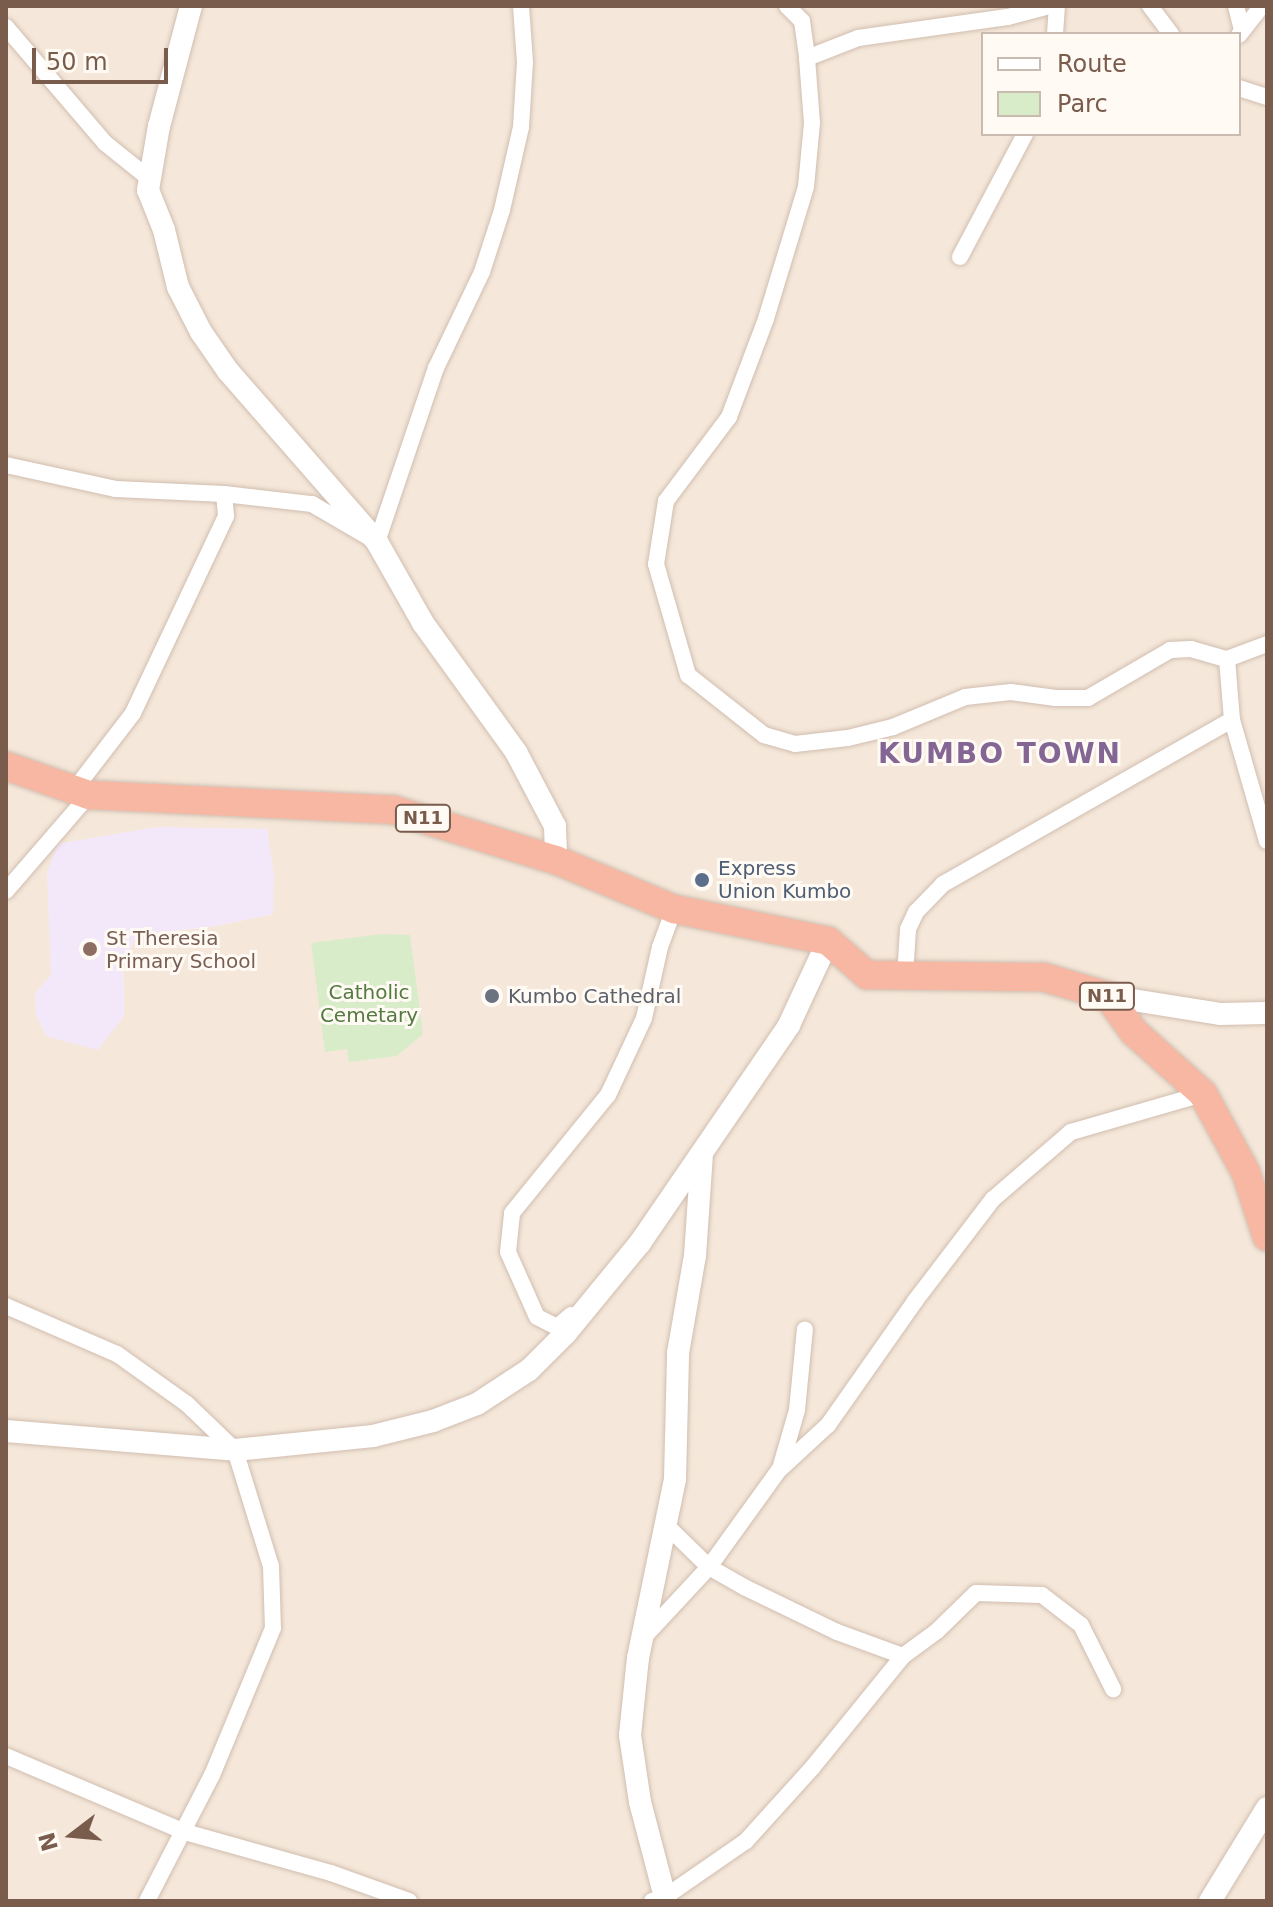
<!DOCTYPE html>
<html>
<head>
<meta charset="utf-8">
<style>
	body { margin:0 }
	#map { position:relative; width:1273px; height:1907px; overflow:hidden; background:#fdf6ec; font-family:"DejaVu Sans",sans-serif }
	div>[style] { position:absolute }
	.residential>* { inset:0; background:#f5e8da }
	.education>* { inset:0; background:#f3e8fa }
	.green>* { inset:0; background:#d8ecc9 }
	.roads { filter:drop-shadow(0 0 2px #d1beb0) drop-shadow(0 0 2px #d1beb0) }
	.street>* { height:16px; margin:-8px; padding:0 8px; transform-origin:8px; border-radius:8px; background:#fff }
	.secondary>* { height:22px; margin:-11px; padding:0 11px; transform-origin:11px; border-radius:11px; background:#fff }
	.highway>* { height:28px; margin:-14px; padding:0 14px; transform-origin:14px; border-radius:14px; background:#f7b7a3 }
	.dots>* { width:22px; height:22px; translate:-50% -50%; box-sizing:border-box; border:4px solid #fffaf3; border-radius:50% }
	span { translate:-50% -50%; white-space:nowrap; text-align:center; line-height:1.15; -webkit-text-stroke:6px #fffaf3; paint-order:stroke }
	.shield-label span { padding:2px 6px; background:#fffaf3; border:2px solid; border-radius:6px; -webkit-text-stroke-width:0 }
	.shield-label { font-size:18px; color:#7a5c4d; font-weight:700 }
	.service-label { font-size:20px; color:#4e5e75 }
	.left { translate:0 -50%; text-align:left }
	.education-label { font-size:20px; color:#785e54 }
	.park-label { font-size:20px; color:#537a41 }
	.worship-label { font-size:20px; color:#5b616d }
	.district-label { font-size:28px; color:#846695; font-weight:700; letter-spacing:2px }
	.frame { position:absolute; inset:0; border:8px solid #7a5c4d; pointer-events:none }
	.legend { position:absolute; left:981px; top:32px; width:260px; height:104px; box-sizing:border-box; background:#fffaf3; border:2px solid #cabbb1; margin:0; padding:10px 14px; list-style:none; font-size:24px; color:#7a5c4d }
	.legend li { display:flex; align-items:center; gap:16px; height:40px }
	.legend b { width:40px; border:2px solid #cabbb1 }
	.north { position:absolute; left:32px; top:1795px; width:80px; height:80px; -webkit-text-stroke:6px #fffaf3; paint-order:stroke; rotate:254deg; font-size:22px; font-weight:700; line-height:32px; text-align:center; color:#7a5c4d }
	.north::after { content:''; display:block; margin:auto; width:28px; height:36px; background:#7a5c4d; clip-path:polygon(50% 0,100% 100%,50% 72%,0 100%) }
	.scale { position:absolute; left:32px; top:48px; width:136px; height:36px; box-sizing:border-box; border:4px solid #7a5c4d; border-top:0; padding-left:10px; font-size:24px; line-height:28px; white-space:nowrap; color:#7a5c4d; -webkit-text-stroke:6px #fffaf3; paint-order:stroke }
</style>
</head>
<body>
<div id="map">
	<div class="residential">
		<div style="clip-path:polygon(evenodd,6px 6px,1267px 6px,1267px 1901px,6px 1901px,6px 6px,983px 34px,1239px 34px,1239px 134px,983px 134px,983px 34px,6px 6px,267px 829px,273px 914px,210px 927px,137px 935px,123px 964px,124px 1016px,35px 994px,51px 975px,267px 829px)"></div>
	</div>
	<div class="education">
		<div style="clip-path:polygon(157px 827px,267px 829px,274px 876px,273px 914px,210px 927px,137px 935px,123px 964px,124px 1016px,98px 1050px,46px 1036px,36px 1015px,35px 993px,51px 975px,47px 873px,57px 844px)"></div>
	</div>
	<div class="green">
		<div style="clip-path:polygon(382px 934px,410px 935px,423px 1034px,397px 1056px,349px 1062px,347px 1049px,325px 1052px,311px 943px)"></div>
	</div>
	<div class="roads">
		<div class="street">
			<div style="left:787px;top:6px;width:21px;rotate:45deg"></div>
			<div style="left:802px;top:21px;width:37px;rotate:82deg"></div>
			<div style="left:807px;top:58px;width:65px;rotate:85.6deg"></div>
			<div style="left:812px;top:123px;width:64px;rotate:95.4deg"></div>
			<div style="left:806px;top:187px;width:138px;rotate:106.9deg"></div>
			<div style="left:766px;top:319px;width:105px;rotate:110.7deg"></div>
			<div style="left:729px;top:417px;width:105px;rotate:126.9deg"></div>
			<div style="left:666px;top:501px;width:64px;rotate:99deg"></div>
			<div style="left:656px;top:564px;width:116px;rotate:73.9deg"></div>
			<div style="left:688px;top:675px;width:97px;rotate:38.3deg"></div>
			<div style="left:764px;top:735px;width:32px;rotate:16deg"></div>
			<div style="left:795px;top:744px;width:53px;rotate:-6.5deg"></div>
			<div style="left:848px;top:738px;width:46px;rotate:-13.7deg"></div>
			<div style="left:893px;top:727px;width:78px;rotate:-22.6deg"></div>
			<div style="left:965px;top:697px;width:46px;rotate:-6.2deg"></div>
			<div style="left:1011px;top:692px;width:45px;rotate:7.6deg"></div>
			<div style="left:1056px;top:698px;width:32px"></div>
			<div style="left:1088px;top:698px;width:95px;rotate:-30.3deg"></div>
			<div style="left:1170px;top:650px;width:21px;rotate:-3deg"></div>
			<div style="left:1191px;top:649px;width:37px;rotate:16deg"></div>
			<div style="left:1227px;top:659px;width:43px;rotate:-20.6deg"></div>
			<div style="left:1150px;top:6px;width:35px;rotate:53deg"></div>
			<div style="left:1236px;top:6px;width:25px;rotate:76deg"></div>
			<div style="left:6px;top:27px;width:153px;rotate:49.5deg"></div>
			<div style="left:105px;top:143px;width:51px;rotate:38.7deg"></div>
			<div style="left:145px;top:175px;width:9px;rotate:58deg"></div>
			<div style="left:1055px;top:34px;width:28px;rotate:-86deg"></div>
			<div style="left:1239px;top:35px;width:37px;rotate:-52deg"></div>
			<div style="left:807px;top:58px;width:55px;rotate:-21.4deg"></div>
			<div style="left:858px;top:38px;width:151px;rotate:-8deg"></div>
			<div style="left:1008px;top:17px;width:43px;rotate:-14.7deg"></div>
			<div style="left:1239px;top:88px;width:29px;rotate:18deg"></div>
			<div style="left:960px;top:257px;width:139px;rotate:-62.1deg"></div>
			<div style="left:6px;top:465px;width:113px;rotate:12.3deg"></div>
			<div style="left:116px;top:489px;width:108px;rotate:2.7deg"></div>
			<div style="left:224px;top:494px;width:89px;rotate:6.5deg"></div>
			<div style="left:312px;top:504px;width:75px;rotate:30.3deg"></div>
			<div style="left:377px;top:542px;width:184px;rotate:-71.3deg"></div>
			<div style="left:436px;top:368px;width:106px;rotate:-64.4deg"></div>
			<div style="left:482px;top:272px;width:65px;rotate:-72.1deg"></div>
			<div style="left:502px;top:210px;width:85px;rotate:-77.1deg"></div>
			<div style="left:521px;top:127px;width:65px;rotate:-86.5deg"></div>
			<div style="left:525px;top:62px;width:56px;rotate:-94.1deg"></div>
			<div style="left:1227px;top:659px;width:61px;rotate:85.3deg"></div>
			<div style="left:1232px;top:720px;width:126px;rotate:73.9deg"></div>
			<div style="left:74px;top:790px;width:97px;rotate:-52.5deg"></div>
			<div style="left:133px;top:713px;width:218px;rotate:-64.7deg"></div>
			<div style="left:226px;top:516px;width:22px;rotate:-95deg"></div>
			<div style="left:6px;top:891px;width:127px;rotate:-49.2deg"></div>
			<div style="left:905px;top:976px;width:47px;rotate:-86.3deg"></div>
			<div style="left:908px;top:929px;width:19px;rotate:-65deg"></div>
			<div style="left:916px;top:912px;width:39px;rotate:-46deg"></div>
			<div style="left:943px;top:884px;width:332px;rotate:-29.6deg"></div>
			<div style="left:6px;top:1306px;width:121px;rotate:23.4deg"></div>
			<div style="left:117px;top:1354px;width:86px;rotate:35.5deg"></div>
			<div style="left:187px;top:1404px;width:66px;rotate:43.8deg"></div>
			<div style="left:235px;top:1450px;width:121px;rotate:72.8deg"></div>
			<div style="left:271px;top:1566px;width:62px;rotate:88.2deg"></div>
			<div style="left:273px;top:1628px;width:159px;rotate:112.5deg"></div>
			<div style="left:212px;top:1775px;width:142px;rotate:117.3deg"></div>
			<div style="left:571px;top:1315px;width:18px;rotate:139deg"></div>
			<div style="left:557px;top:1327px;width:22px;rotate:-153deg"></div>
			<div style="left:537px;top:1317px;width:71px;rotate:-114deg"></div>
			<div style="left:508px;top:1252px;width:39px;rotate:-84deg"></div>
			<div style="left:512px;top:1213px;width:152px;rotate:-50.9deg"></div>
			<div style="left:608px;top:1095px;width:85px;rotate:-64.9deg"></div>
			<div style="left:644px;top:1018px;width:73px;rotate:-77.3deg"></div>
			<div style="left:660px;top:947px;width:40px;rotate:-69.8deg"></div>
			<div style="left:780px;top:1469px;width:61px;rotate:-73.9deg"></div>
			<div style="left:797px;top:1410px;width:81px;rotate:-84.4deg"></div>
			<div style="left:667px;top:1526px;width:59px;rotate:44.3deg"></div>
			<div style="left:709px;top:1567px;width:40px;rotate:29.7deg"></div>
			<div style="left:744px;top:1587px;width:103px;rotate:25.8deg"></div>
			<div style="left:837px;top:1632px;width:70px;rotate:20deg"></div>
			<div style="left:643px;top:1638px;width:97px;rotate:-47.1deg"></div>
			<div style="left:709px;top:1567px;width:120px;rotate:-54.2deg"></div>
			<div style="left:779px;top:1470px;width:67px;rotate:-42.6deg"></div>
			<div style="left:828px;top:1425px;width:151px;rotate:-54.9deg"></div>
			<div style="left:915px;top:1301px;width:128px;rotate:-52.6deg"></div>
			<div style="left:993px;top:1199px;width:103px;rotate:-40.7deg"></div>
			<div style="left:1071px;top:1132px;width:137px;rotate:-16.1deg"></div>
			<div style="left:6px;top:1756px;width:194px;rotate:23deg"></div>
			<div style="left:185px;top:1832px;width:152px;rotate:15.7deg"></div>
			<div style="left:331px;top:1873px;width:83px;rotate:19.7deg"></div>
			<div style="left:652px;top:1901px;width:14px;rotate:-17deg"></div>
			<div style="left:665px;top:1897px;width:98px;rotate:-34.7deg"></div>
			<div style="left:746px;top:1841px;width:98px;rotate:-47.9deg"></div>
			<div style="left:812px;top:1768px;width:144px;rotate:-50.9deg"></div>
			<div style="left:903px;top:1656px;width:42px;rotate:-36.3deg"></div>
			<div style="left:937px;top:1631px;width:54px;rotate:-44.3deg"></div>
			<div style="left:976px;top:1593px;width:66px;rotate:1.7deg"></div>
			<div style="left:1042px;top:1595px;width:49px;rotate:37.6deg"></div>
			<div style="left:1081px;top:1625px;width:72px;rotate:63.4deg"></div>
		</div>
		<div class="secondary">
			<div style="left:191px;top:6px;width:124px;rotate:104.9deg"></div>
			<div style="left:159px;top:126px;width:65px;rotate:99.8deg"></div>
			<div style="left:148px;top:190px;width:43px;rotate:68.2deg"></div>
			<div style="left:164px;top:230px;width:59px;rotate:76.2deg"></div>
			<div style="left:178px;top:287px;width:51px;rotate:62.9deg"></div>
			<div style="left:201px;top:332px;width:47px;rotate:55.3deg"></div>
			<div style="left:228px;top:371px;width:227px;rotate:48.9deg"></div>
			<div style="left:377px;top:542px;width:93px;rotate:60.4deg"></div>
			<div style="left:423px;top:623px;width:159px;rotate:54.2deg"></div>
			<div style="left:516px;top:752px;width:84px;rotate:62.2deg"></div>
			<div style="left:555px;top:826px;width:34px;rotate:88deg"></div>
			<div style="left:1108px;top:996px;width:113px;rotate:9.1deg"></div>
			<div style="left:1220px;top:1014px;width:47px;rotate:-1.2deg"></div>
			<div style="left:6px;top:1431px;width:230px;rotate:4.7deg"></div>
			<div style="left:235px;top:1450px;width:139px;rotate:-5.8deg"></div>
			<div style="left:373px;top:1436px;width:62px;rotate:-14deg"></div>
			<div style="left:433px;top:1421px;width:47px;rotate:-21.1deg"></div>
			<div style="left:477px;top:1404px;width:62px;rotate:-33.2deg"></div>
			<div style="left:529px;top:1370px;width:52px;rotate:-45deg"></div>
			<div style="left:566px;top:1333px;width:117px;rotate:-50.6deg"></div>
			<div style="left:640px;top:1243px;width:264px;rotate:-55.6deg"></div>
			<div style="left:789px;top:1025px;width:93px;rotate:-65.1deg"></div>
			<div style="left:666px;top:1901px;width:102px;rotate:-104.7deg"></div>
			<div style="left:640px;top:1802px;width:68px;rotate:-98.5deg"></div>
			<div style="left:630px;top:1735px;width:77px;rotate:-84.1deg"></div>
			<div style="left:638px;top:1658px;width:183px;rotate:-78.3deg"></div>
			<div style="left:675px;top:1479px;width:126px;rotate:-88.6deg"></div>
			<div style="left:678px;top:1353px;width:98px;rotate:-80.1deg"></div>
			<div style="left:695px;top:1256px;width:103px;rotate:-86.1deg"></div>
			<div style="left:1210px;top:1901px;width:109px;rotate:-58.5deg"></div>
		</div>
		<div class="highway">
			<div style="left:6px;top:766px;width:88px;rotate:19.3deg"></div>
			<div style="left:89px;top:795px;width:305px;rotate:2.8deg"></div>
			<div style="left:394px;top:810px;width:170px;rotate:17.2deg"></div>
			<div style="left:556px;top:860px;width:128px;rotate:22.6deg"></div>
			<div style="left:674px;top:909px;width:157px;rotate:11.7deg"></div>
			<div style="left:828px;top:941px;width:52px;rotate:41.1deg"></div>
			<div style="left:867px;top:975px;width:176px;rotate:0.7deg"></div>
			<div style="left:1043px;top:977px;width:68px;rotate:16.3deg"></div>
			<div style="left:1108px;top:996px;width:44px;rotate:54.2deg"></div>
			<div style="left:1134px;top:1032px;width:93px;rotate:41.9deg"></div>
			<div style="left:1203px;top:1094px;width:90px;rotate:61.4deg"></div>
			<div style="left:1246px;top:1173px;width:67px;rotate:71.8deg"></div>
		</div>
	</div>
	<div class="dots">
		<div style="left:702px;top:880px;background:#5c6f8a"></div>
		<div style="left:90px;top:949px;background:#8d6e63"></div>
		<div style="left:492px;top:996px;background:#6b7280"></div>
	</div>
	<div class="shield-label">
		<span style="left:423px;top:818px">N11</span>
		<span style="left:1107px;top:996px">N11</span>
	</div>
	<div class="service-label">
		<span class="left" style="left:718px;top:880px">Express<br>Union Kumbo</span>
	</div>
	<div class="education-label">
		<span class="left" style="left:106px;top:950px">St Theresia<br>Primary School</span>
	</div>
	<div class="park-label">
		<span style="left:369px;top:1004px">Catholic<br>Cemetary</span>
	</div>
	<div class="worship-label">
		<span class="left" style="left:508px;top:996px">Kumbo Cathedral</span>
	</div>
	<div class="district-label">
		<span style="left:1000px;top:754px">KUMBO TOWN</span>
	</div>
	<div class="frame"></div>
	<ul class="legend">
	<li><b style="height:10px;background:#fff"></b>Route</li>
	<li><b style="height:22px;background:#d8ecc9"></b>Parc</li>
	</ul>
	<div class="north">N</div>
	<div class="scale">50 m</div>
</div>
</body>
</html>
